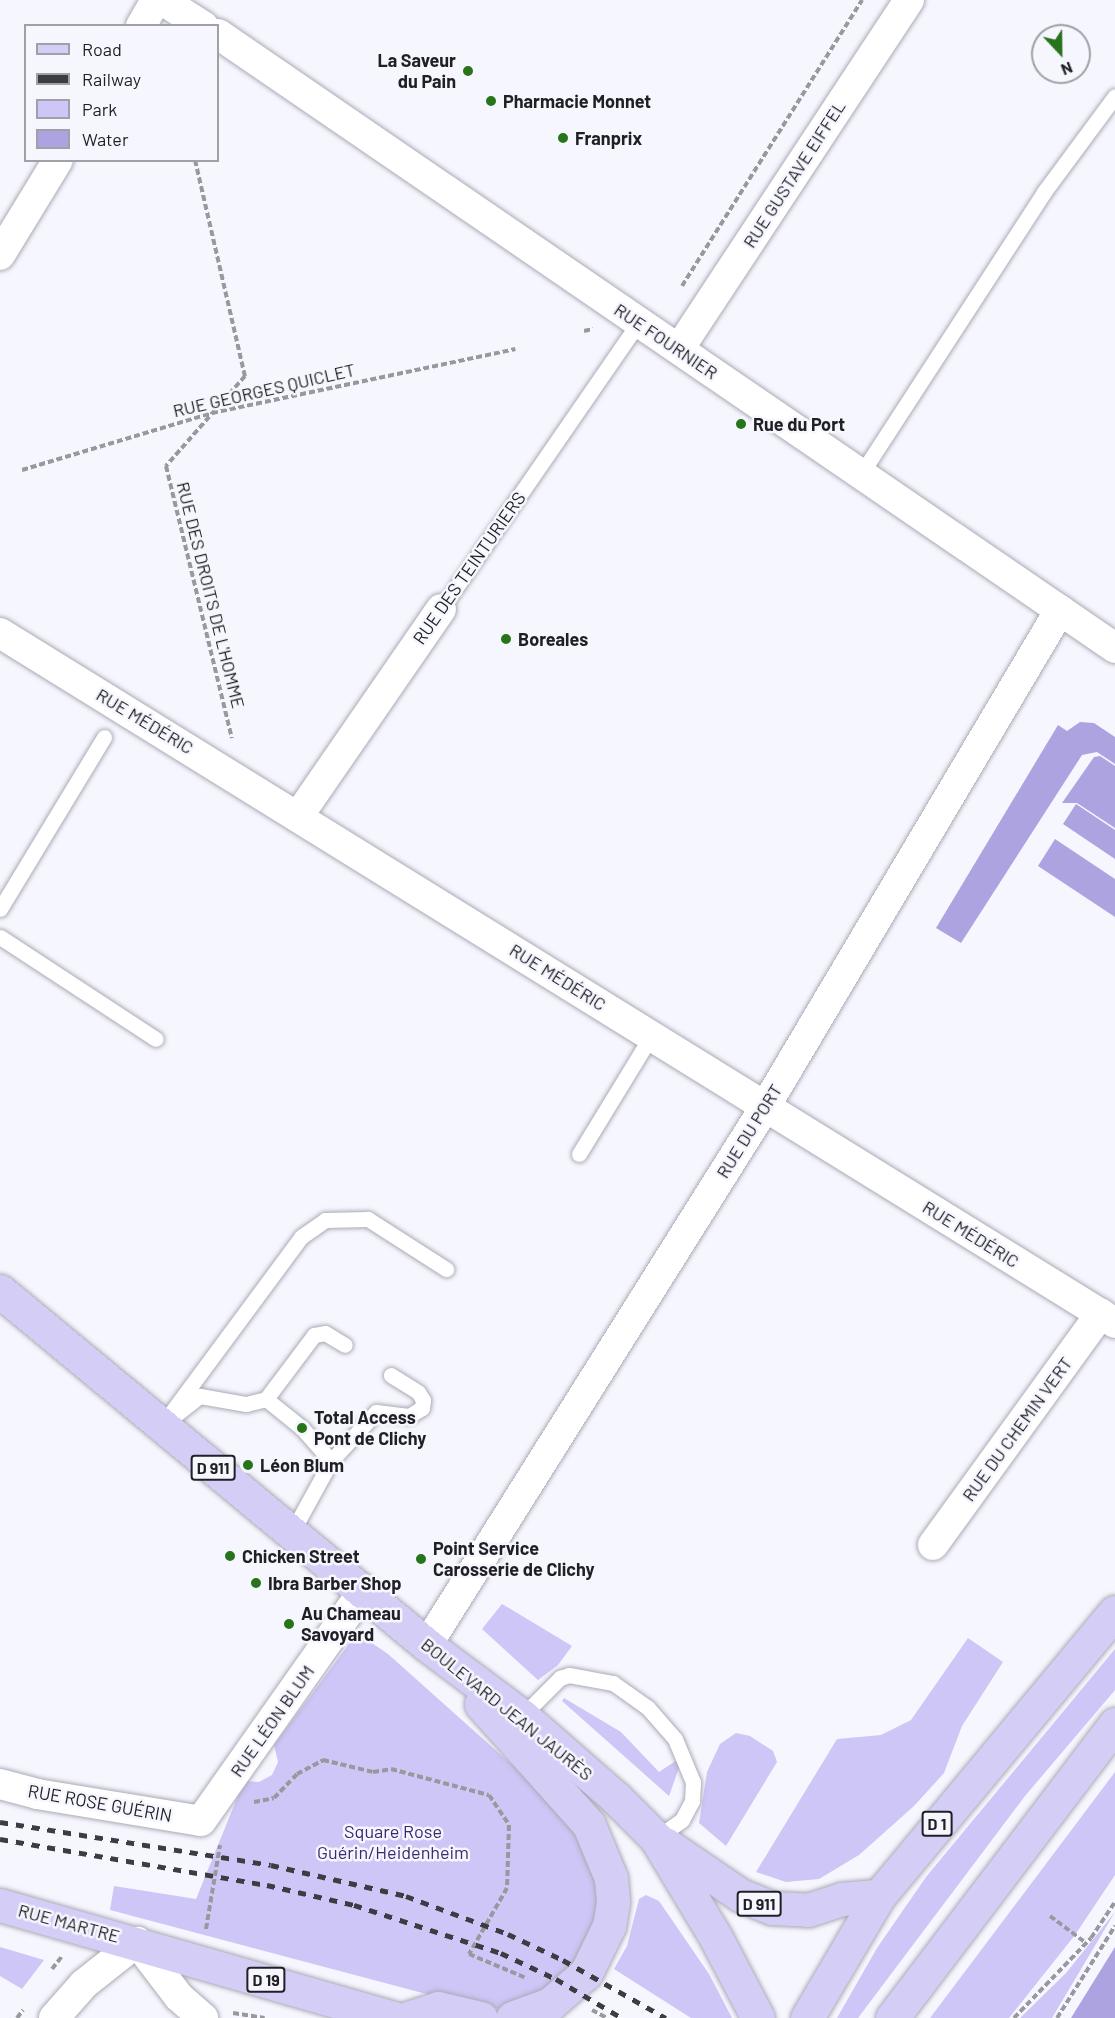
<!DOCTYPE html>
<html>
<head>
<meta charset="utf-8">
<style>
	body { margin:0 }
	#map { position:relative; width:1115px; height:2018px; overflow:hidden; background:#f6f6fe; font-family:Barlow,sans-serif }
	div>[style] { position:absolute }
	.green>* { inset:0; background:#cdc6f6 }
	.water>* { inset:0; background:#aca3e0 }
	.path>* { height:4px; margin-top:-2px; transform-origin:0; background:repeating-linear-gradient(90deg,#98989e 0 6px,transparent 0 9px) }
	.roads { filter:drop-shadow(0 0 2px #abaab6) drop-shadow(0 0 2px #abaab6) }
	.lane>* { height:15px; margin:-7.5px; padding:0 7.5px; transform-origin:7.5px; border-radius:7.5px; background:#fff }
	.street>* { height:30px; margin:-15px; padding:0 15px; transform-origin:15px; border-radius:15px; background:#fff }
	.primary>* { height:33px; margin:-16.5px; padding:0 16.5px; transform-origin:16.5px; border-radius:16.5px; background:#d4cef7 }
	.rail>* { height:4.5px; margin-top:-2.25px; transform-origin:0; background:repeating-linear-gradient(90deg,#3c3c42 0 8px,transparent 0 16px) }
	.dots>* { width:16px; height:16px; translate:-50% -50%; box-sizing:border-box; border:3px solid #f6f6fe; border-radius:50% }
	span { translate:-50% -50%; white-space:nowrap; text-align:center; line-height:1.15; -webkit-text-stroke:5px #f6f6fe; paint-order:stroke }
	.shield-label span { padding:2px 4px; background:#f6f6fe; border:2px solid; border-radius:4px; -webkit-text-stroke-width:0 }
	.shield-label { font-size:16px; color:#1f1f24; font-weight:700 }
	.poi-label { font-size:18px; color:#1f1f24; font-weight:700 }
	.right { translate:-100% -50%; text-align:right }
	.left { translate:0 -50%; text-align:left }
	.street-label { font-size:18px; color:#1f1f24 }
	.park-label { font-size:18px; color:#3b2970 }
	.legend { position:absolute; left:24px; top:24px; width:195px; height:138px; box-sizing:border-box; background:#f6f6fe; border:2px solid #a0a0a7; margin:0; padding:8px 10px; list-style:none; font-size:18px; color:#1f1f24 }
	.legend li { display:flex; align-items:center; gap:12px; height:30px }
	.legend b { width:30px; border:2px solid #a0a0a7 }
	.north { position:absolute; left:1031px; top:24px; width:60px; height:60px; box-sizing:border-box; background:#f6f6fe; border:2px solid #a0a0a7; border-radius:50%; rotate:158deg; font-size:16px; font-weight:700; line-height:24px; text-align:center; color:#1f1f24 }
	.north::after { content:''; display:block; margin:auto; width:21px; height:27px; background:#27741a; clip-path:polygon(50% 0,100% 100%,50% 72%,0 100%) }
</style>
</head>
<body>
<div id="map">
	<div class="green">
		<div style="clip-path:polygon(502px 1604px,572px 1646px,558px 1665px,538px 1680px,482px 1629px)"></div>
		<div style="clip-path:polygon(357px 1633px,388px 1654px,574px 1820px,603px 1894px,577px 1973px,509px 2010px,464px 2004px,110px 1910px,114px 1886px,196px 1899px,244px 1781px,259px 1782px,272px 1775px,278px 1762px,274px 1745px)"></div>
		<div style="clip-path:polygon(968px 1638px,1003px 1662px,962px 1726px,944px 1773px,914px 1806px,859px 1855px,819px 1879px,786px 1882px,756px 1872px,837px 1739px,881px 1735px,911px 1720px)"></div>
		<div style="clip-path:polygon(1115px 1649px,1115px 1690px,1025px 1796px,858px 2018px,837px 2018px,877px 1948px,926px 1877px)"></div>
		<div style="clip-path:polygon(564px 1698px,621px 1732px,659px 1772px,677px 1760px,680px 1765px,669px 1796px,562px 1701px)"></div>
		<div style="clip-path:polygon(736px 1733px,750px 1736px,773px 1751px,777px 1762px,726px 1846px,699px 1823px,707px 1772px,720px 1744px)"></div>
		<div style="clip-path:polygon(1115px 1772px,1115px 1875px,1075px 1935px,1009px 2018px,930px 2018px)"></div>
		<div style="clip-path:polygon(646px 1895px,659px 1901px,709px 1974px,732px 2018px,691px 2018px,614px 1969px,627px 1946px,639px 1899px)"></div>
		<div style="clip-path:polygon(1115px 1912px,1052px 2018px,1020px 2018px,1066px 1973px)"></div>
		<div style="clip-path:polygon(0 1947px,44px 1960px,22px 1989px,0 1976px)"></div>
	</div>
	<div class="water">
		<div style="clip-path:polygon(1080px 722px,1094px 723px,1115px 737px,1115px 764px,1097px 752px,1082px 755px,961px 943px,936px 928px,1058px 725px,1067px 731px)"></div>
		<div style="clip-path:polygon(1100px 756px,1115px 766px,1115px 828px,1077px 803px,1062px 803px,1094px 757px)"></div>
		<div style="clip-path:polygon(1076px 804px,1115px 830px,1115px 859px,1063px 824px)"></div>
		<div style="clip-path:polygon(1055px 839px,1115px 879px,1115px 917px,1038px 866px)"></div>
		<div style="clip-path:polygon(1115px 1947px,1115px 2018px,1071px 2018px)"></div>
	</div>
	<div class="path">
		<div style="left:195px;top:160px;width:222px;rotate:77deg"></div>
		<div style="left:245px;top:376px;width:120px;rotate:131.3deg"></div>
		<div style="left:166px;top:466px;width:280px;rotate:76.4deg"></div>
		<div style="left:682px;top:286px;width:338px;rotate:-57.8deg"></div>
		<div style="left:584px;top:331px;width:9px;rotate:-13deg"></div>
		<div style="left:22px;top:470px;width:198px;rotate:-16.7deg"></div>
		<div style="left:212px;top:413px;width:310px;rotate:-11.9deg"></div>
		<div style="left:254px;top:1802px;width:20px;rotate:-11deg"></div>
		<div style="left:274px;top:1798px;width:33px;rotate:-46deg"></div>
		<div style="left:297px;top:1774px;width:30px;rotate:-28deg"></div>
		<div style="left:323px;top:1760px;width:51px;rotate:13.5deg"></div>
		<div style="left:373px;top:1772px;width:18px;rotate:-9deg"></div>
		<div style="left:391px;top:1769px;width:101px;rotate:14.9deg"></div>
		<div style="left:489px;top:1795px;width:36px;rotate:56deg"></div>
		<div style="left:509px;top:1825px;width:63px;rotate:91.8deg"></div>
		<div style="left:507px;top:1888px;width:76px;rotate:119.9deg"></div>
		<div style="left:469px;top:1954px;width:62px;rotate:22.8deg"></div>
		<div style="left:1050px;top:1916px;width:45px;rotate:36.9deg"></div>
		<div style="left:206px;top:1929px;width:85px;rotate:-80.5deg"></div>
		<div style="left:52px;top:1969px;width:16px;rotate:-52deg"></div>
		<div style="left:592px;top:2010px;width:17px;rotate:28deg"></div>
		<div style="left:233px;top:2013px;width:32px;rotate:9deg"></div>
		<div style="left:17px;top:2018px;width:10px;rotate:-53deg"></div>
		<div style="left:1014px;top:2018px;width:111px;rotate:-46.1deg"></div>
		<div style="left:1091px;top:1938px;width:43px;rotate:-56.3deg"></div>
		<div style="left:1057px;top:2018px;width:109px;rotate:-57.8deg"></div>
	</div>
	<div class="roads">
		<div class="lane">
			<div style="left:861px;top:474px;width:336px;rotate:-57deg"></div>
			<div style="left:1044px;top:192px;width:119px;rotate:-53.5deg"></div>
			<div style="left:441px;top:609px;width:349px;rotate:-55.4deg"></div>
			<div style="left:0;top:909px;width:201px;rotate:-58.8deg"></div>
			<div style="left:0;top:937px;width:186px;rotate:33.2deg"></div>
			<div style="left:579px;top:1154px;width:138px;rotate:-58.6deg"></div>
			<div style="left:266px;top:1399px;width:80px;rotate:-53.1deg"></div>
			<div style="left:314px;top:1335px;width:11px;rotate:-10deg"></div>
			<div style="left:325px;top:1333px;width:23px;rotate:31deg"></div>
			<div style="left:174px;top:1416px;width:33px;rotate:-38deg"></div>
			<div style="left:200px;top:1396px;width:47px;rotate:9.9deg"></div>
			<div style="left:246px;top:1404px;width:21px;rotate:-14deg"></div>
			<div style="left:266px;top:1399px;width:46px;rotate:38.9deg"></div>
			<div style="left:302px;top:1428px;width:44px;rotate:48.7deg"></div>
			<div style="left:331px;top:1461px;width:81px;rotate:118.8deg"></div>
			<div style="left:162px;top:1425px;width:234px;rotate:-53.5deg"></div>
			<div style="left:301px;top:1237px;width:29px;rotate:-35deg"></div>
			<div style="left:325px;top:1220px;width:43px;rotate:-1.3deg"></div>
			<div style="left:368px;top:1219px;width:93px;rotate:32.7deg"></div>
			<div style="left:331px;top:1461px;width:67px;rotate:-47.4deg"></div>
			<div style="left:376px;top:1412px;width:33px;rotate:7deg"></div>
			<div style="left:409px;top:1416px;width:15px;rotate:-32deg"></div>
			<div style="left:422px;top:1408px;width:8px;rotate:-83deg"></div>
			<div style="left:423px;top:1400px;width:9px;rotate:-122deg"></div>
			<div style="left:418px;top:1392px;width:32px;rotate:-148deg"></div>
			<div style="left:522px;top:1716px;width:54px;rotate:-45deg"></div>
			<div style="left:560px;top:1678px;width:9px;rotate:-18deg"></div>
			<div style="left:569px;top:1675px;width:45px;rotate:10.3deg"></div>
			<div style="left:613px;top:1683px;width:43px;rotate:35.5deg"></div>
			<div style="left:648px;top:1708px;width:41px;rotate:48.9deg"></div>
			<div style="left:675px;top:1739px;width:47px;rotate:67.3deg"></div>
			<div style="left:693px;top:1782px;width:19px;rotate:93deg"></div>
			<div style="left:692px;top:1801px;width:21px;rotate:118deg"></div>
			<div style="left:682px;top:1820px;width:32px;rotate:145deg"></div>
		</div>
		<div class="street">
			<div style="left:162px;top:0;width:49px;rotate:32.4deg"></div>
			<div style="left:141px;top:26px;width:30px;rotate:-60deg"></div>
			<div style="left:218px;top:34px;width:1087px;rotate:34.39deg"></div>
			<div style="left:0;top:255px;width:111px;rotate:-58.6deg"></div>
			<div style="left:679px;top:349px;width:418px;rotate:-56.6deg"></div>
			<div style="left:0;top:633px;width:1311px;rotate:31.75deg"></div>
			<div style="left:299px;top:815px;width:250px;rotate:-55.4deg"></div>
			<div style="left:933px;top:1545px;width:286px;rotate:-54.1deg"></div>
			<div style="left:427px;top:1645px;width:635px;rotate:-57.86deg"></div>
			<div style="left:765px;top:1107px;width:578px;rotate:-59.31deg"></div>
			<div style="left:0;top:1784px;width:38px;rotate:15deg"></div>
			<div style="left:37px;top:1794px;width:166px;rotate:9.3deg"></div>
			<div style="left:201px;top:1821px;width:281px;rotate:-54.8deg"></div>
			<div style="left:54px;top:2018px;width:45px;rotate:-48.6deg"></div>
			<div style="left:84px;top:1984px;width:68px;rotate:-38.4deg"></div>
			<div style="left:137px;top:1942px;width:69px;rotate:52.6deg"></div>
			<div style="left:179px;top:1997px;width:32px;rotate:41deg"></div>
		</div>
		<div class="primary">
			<div style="left:0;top:1291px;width:555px;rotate:39.66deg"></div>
			<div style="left:427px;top:1645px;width:119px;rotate:36.8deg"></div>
			<div style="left:522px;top:1716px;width:123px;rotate:41.1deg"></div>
			<div style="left:615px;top:1797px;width:58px;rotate:45deg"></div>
			<div style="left:656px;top:1838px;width:117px;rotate:59deg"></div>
			<div style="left:716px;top:1938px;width:90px;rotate:62.3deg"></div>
			<div style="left:481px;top:1704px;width:162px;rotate:48.2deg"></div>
			<div style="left:589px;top:1825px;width:57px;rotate:67.5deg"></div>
			<div style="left:611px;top:1878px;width:24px;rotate:85deg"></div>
			<div style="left:613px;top:1902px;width:24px;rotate:99deg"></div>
			<div style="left:609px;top:1926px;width:52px;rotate:116.1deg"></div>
			<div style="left:586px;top:1973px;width:48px;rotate:139.3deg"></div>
			<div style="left:550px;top:2004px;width:40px;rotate:159.8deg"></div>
			<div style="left:665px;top:1844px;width:91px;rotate:34.2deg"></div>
			<div style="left:740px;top:1895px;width:35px;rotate:22deg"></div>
			<div style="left:773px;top:1908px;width:35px;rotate:3deg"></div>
			<div style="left:808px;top:1910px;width:36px;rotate:-18deg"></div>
			<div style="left:842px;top:1899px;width:37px;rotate:-5deg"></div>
			<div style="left:0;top:1905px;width:410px;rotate:16deg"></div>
			<div style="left:408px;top:2018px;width:32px;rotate:-18deg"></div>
			<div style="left:438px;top:2008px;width:44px;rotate:13.1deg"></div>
			<div style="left:807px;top:2018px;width:142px;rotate:-59.5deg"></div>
			<div style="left:879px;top:1896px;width:369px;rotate:-50.3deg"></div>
			<div style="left:892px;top:2018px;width:369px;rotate:-52.8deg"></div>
		</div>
	</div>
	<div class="rail">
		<div style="left:0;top:1822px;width:274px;rotate:9deg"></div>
		<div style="left:271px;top:1865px;width:139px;rotate:12.9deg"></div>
		<div style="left:406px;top:1896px;width:109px;rotate:20.4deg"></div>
		<div style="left:508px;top:1934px;width:61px;rotate:25.3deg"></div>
		<div style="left:563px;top:1960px;width:118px;rotate:29.4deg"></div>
		<div style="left:0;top:1839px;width:271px;rotate:9.8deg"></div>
		<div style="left:267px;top:1885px;width:89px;rotate:12.9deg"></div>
		<div style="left:354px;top:1905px;width:155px;rotate:18.1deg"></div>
		<div style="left:501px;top:1953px;width:61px;rotate:25.3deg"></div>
		<div style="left:556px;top:1979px;width:77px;rotate:30.6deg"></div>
	</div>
	<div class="dots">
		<div style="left:468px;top:71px;background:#27741a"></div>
		<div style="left:491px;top:101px;background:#27741a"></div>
		<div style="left:563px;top:138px;background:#27741a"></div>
		<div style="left:741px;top:424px;background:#27741a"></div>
		<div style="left:506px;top:639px;background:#27741a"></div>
		<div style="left:302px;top:1428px;background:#27741a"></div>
		<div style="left:248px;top:1465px;background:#27741a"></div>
		<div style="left:230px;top:1556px;background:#27741a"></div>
		<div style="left:421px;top:1559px;background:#27741a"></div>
		<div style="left:256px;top:1583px;background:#27741a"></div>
		<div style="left:289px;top:1624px;background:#27741a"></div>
	</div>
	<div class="shield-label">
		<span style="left:213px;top:1468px">D 911</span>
		<span style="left:937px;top:1824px">D 1</span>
		<span style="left:759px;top:1904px">D 911</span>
		<span style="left:266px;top:1980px">D 19</span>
	</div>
	<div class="poi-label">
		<span class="right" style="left:456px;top:71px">La Saveur<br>du Pain</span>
		<span class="left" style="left:503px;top:101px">Pharmacie Monnet</span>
		<span class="left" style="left:575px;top:138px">Franprix</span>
		<span class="left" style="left:753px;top:424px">Rue du Port</span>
		<span class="left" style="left:518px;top:639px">Boreales</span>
		<span class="left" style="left:314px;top:1428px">Total Access<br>Pont de Clichy</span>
		<span class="left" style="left:260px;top:1465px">Léon Blum</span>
		<span class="left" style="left:433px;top:1559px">Point Service<br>Carosserie de Clichy</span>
		<span class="left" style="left:242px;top:1556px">Chicken Street</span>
		<span class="left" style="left:268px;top:1583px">Ibra Barber Shop</span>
		<span class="left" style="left:301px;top:1624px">Au Chameau<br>Savoyard</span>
	</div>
	<div class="street-label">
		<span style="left:794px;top:174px;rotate:-57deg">RUE GUSTAVE EIFFEL</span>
		<span style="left:666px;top:341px;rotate:34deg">RUE FOURNIER</span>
		<span style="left:264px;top:390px;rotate:-13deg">RUE GEORGES QUICLET</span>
		<span style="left:469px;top:568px;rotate:-55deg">RUE DES TEINTURIERS</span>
		<span style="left:211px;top:595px;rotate:76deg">RUE DES DROITS DE L'HOMME</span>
		<span style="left:145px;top:721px;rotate:31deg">RUE MÉDÉRIC</span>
		<span style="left:558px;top:977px;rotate:32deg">RUE MÉDÉRIC</span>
		<span style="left:749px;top:1131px;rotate:-58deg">RUE DU PORT</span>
		<span style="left:971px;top:1234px;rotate:32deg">RUE MÉDÉRIC</span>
		<span style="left:1017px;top:1429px;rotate:-54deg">RUE DU CHEMIN VERT</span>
		<span style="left:507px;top:1709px;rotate:39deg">BOULEVARD JEAN JAURÈS</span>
		<span style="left:272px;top:1721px;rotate:-55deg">RUE LÉON BLUM</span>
		<span style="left:100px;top:1803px;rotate:10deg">RUE ROSE GUÉRIN</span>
		<span style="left:69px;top:1923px;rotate:15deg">RUE MARTRE</span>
	</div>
	<div class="park-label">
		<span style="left:393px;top:1842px">Square Rose<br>Guérin/Heidenheim</span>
	</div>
	<ul class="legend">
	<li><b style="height:8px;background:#d4cef7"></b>Road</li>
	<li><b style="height:8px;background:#3c3c42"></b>Railway</li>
	<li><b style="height:16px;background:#cdc6f6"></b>Park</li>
	<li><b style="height:16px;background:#aca3e0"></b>Water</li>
	</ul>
	<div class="north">N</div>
</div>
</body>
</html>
